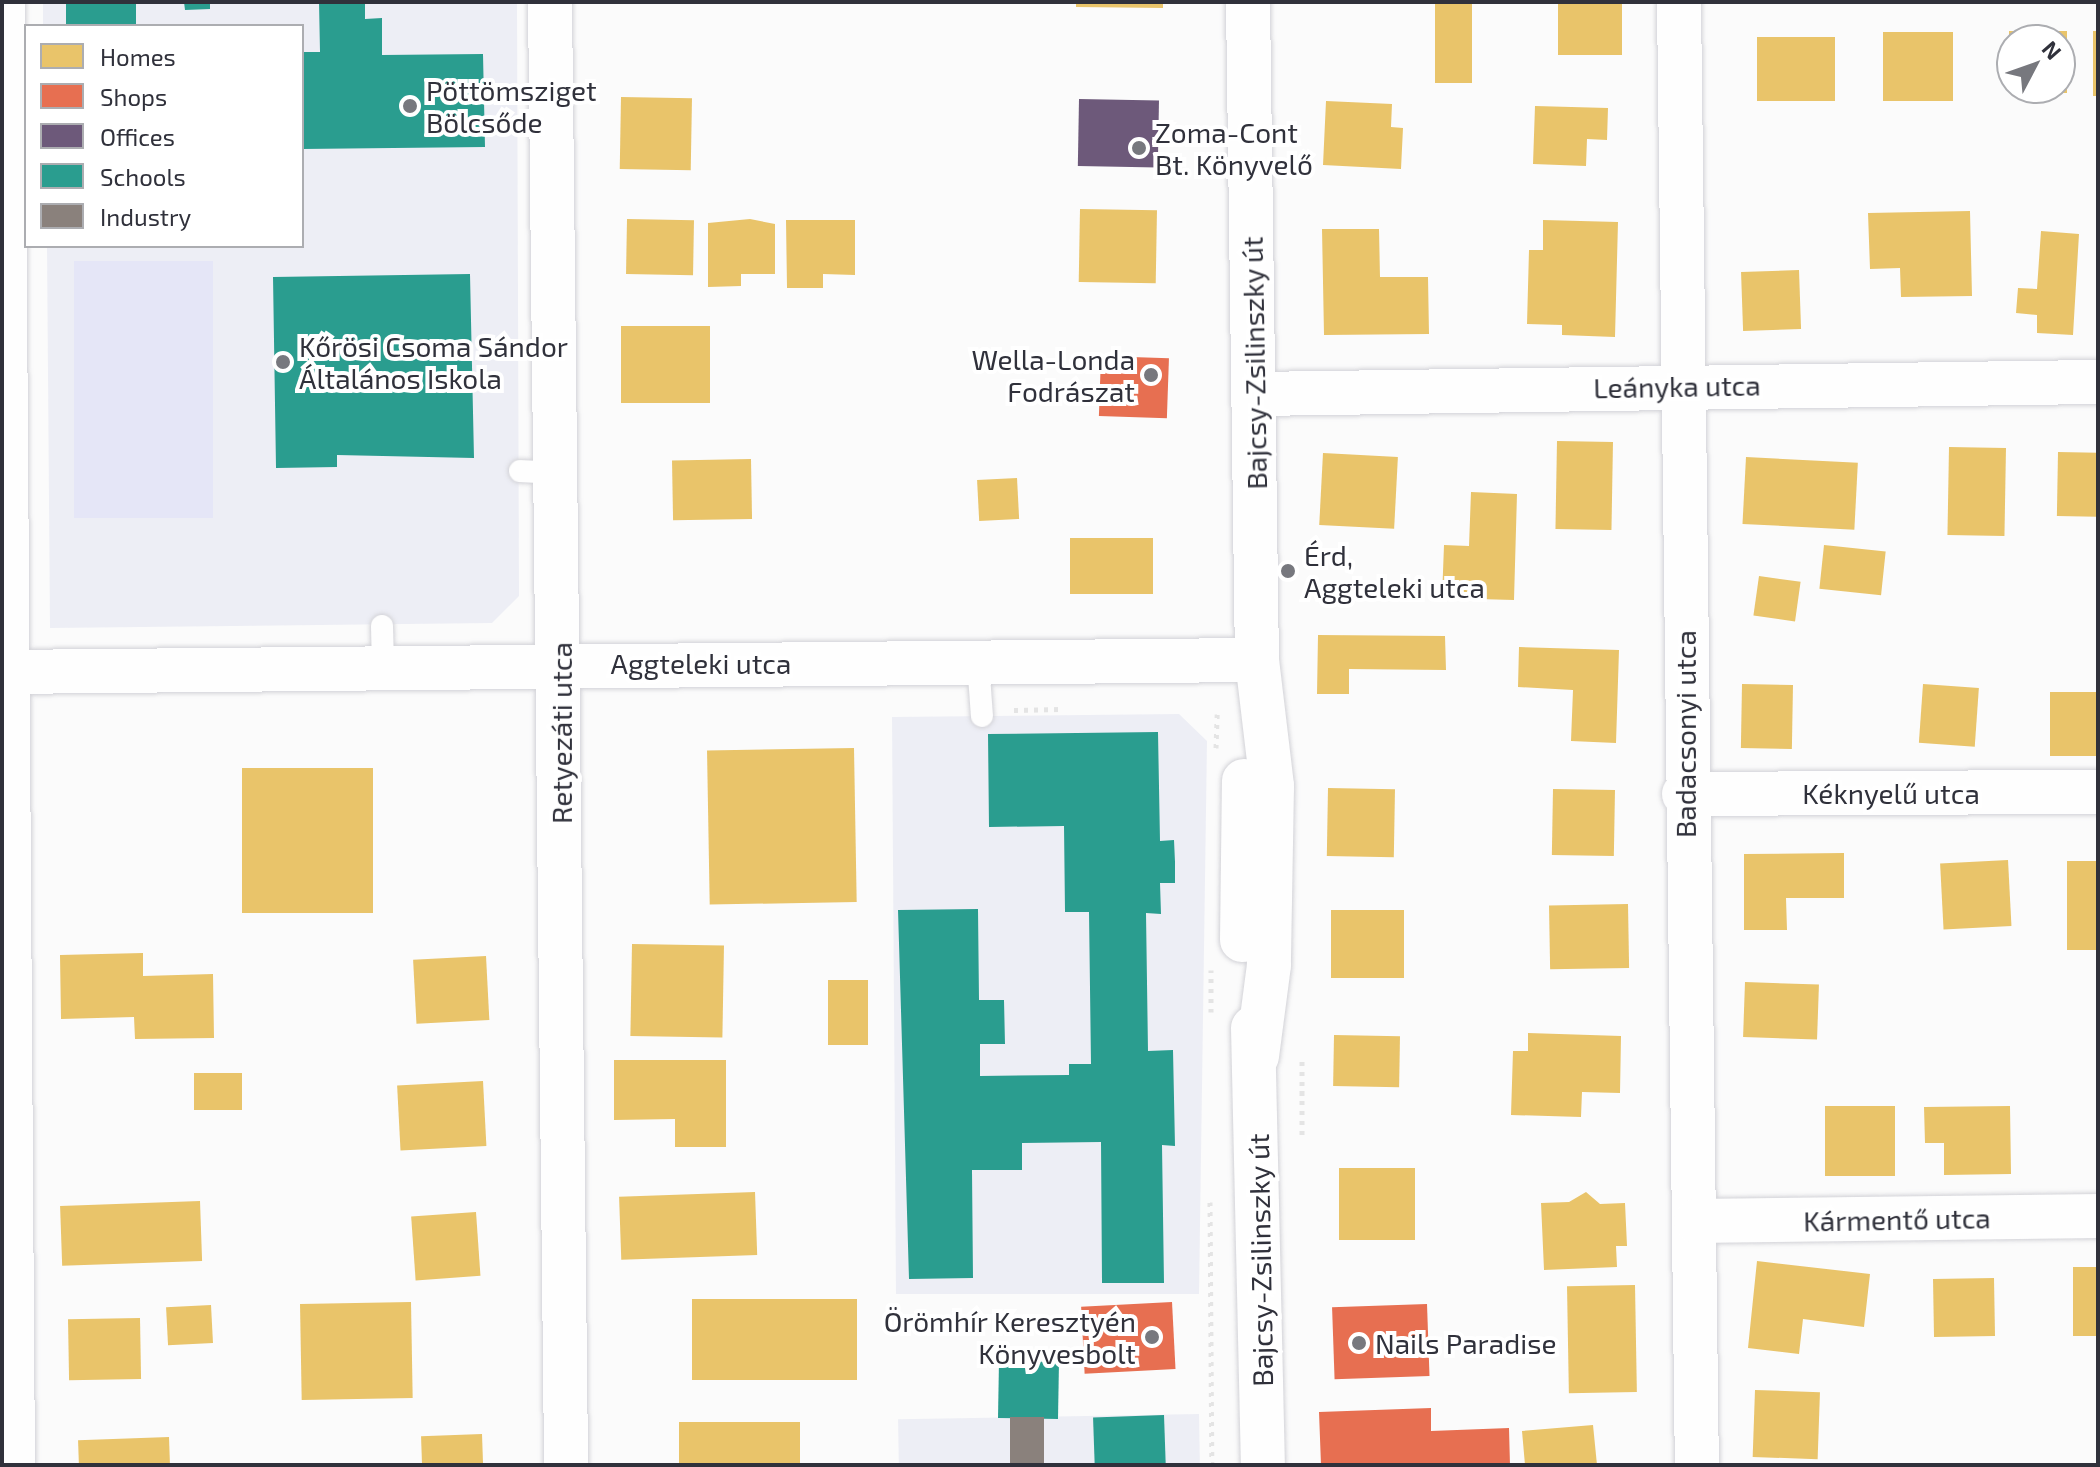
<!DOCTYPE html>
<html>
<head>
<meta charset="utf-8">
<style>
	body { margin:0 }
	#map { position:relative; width:2100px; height:1467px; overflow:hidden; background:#fbfbfb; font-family:"Exo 2",sans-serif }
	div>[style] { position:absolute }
	.built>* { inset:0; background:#edeef5; transform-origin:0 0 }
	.green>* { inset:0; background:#e5e6f7; transform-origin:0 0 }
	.homes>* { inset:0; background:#e9c46a; transform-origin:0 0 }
	.shops>* { inset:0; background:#e76f51; transform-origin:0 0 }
	.offices>* { inset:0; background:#6d597a; transform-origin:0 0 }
	.schools>* { inset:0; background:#2a9d8f; transform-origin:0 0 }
	.industry>* { inset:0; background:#8a817c; transform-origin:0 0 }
	.path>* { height:5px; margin-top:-2.5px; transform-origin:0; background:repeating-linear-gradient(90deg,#e4e4e4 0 4px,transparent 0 10px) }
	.roads { filter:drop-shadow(0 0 2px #d2d2d7) drop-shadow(0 0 2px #d2d2d7) }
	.service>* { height:22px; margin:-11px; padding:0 11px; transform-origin:11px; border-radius:11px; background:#fefefe }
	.minor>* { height:44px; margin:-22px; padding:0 22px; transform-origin:22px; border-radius:22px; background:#fefefe }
	.secondary>* { height:44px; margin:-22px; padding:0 22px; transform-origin:22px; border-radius:22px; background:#fefefe }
	.dots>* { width:22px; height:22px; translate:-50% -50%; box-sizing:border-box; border:4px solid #fff; border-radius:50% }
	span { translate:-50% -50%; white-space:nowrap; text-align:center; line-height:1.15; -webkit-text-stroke:8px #fff; paint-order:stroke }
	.poi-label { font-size:28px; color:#30313b }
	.left { translate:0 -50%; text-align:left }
	.right { translate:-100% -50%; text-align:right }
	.street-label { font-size:28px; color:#30313b }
	.frame { position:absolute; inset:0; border:4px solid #30313b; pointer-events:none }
	.legend { position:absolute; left:24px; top:24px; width:280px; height:224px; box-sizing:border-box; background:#fff; border:2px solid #acadb1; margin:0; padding:10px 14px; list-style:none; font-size:24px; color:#30313b }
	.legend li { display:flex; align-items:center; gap:16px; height:40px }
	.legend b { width:40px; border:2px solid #acadb1 }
	.north { position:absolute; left:1996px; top:24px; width:80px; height:80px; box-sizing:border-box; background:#fff; border:2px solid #acadb1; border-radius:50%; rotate:49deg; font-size:22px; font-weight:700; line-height:32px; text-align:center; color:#30313b }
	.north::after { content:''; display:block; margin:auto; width:28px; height:36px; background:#77787e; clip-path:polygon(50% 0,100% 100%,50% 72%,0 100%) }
</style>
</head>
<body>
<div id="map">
	<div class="built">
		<div style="clip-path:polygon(43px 2px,517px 2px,519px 596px,492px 623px,50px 628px,47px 246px,302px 246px,302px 26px,43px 26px)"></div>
		<div style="clip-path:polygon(1179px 714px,1207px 741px,1199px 1294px,896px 1294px,892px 717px)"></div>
		<div style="left:1199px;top:1414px;width:51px;height:301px;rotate:89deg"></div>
	</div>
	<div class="green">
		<div style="left:74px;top:261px;width:139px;height:257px"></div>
	</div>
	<div class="homes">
		<div style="clip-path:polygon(1076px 2px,1163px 2px,1163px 8px,1076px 7px)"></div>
		<div style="left:1435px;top:2px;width:37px;height:81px"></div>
		<div style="left:1558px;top:2px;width:64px;height:53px"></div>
		<div style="clip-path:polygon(2009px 31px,2067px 31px,2067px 93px,2010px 93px,2060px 88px,2060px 40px,2009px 46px)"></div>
		<div style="left:2093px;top:31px;width:5px;height:65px"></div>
		<div style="left:1883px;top:32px;width:70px;height:69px"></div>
		<div style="left:1757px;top:37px;width:78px;height:64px"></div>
		<div style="left:621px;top:97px;width:71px;height:72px;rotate:1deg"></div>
		<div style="clip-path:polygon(1326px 101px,1392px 104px,1391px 127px,1403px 128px,1401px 169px,1323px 165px)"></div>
		<div style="clip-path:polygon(1535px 106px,1608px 108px,1607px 140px,1587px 139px,1586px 166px,1533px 164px)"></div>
		<div style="left:1080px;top:209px;width:77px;height:73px;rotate:1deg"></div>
		<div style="clip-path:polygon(1970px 211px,1972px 296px,1901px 297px,1900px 268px,1870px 269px,1868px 213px)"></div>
		<div style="left:627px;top:219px;width:67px;height:55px;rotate:1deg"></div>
		<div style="clip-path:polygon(750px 219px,775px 224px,775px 274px,741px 274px,741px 286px,708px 287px,708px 223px)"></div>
		<div style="clip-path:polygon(786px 220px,855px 220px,855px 275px,823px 274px,823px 288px,787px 288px)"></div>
		<div style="clip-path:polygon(1543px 220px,1618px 222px,1615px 337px,1562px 335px,1562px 325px,1527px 324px,1529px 250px,1543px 250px)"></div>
		<div style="clip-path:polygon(1322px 229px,1379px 229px,1380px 277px,1428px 277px,1429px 334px,1324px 335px)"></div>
		<div style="clip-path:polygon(2041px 231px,2079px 234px,2073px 335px,2037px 333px,2037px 315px,2016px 313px,2018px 288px,2037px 289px)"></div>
		<div style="left:1799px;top:270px;width:59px;height:58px;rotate:88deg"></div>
		<div style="left:710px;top:326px;width:77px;height:89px;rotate:90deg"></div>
		<div style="left:1557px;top:441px;width:56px;height:88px;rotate:1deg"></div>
		<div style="left:1949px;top:447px;width:57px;height:88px;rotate:1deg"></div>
		<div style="left:2058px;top:452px;width:40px;height:64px;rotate:1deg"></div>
		<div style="left:1323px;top:453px;width:75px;height:72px;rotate:3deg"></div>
		<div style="left:1746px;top:457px;width:112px;height:67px;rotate:3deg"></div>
		<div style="left:751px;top:459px;width:60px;height:79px;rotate:89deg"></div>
		<div style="left:1017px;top:478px;width:41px;height:40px;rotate:87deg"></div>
		<div style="clip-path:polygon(1471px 492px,1517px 494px,1514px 600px,1442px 598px,1444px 545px,1469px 546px)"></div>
		<div style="left:1070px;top:538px;width:83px;height:56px"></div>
		<div style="left:1824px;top:545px;width:62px;height:44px;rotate:6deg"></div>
		<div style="left:1759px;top:576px;width:42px;height:40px;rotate:8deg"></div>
		<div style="clip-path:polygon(1318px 635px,1445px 636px,1446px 670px,1349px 669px,1349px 694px,1317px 694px)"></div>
		<div style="clip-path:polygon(1519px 647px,1619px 650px,1616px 743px,1571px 741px,1573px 690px,1518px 687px)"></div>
		<div style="left:1742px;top:684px;width:51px;height:64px;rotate:1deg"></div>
		<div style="left:1923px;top:684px;width:56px;height:59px;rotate:4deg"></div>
		<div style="left:2098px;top:692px;width:64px;height:48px;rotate:90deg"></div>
		<div style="left:854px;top:748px;width:154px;height:147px;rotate:89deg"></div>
		<div style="left:373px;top:768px;width:145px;height:131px;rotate:90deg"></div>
		<div style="left:1328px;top:788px;width:67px;height:68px;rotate:1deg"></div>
		<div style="left:1553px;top:789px;width:62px;height:66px;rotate:1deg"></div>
		<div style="clip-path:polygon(1844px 853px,1844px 898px,1786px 898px,1787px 930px,1744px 930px,1744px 854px)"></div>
		<div style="left:2008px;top:860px;width:66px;height:68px;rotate:87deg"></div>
		<div style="left:2067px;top:861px;width:31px;height:89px"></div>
		<div style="left:1628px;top:904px;width:64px;height:79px;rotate:89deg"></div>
		<div style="left:1331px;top:910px;width:73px;height:68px"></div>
		<div style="left:632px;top:944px;width:92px;height:92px;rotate:1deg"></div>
		<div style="clip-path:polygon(143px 953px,143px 976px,213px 974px,214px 1038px,135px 1039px,134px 1017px,61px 1019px,60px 955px)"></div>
		<div style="left:486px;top:956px;width:64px;height:73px;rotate:87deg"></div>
		<div style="left:828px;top:980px;width:40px;height:65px"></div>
		<div style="left:1745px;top:982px;width:74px;height:55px;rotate:2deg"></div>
		<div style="clip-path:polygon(1528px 1033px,1621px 1036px,1620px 1093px,1582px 1092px,1581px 1117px,1511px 1115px,1513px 1051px,1528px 1051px)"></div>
		<div style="left:1334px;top:1035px;width:66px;height:51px;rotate:1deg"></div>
		<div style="clip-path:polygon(614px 1060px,726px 1060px,726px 1147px,675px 1147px,675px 1119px,614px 1120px)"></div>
		<div style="left:194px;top:1073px;width:48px;height:37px"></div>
		<div style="left:483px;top:1081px;width:65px;height:86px;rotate:87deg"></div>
		<div style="left:1825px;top:1106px;width:70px;height:70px"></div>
		<div style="clip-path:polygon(2010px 1106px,2011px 1174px,1944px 1175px,1944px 1143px,1925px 1143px,1924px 1107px)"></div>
		<div style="left:1415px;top:1168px;width:72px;height:76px;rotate:90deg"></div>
		<div style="left:755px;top:1192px;width:63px;height:136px;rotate:88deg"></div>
		<div style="clip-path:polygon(1586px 1192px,1600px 1204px,1625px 1203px,1627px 1246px,1616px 1246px,1617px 1267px,1544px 1270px,1541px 1203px,1569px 1202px)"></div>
		<div style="left:200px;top:1201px;width:60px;height:140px;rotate:88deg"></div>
		<div style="left:476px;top:1212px;width:64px;height:65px;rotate:86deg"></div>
		<div style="clip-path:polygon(1757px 1261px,1870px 1274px,1864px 1327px,1803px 1319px,1799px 1354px,1748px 1348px)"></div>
		<div style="left:2073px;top:1267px;width:25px;height:69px"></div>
		<div style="left:1994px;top:1278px;width:58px;height:61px;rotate:89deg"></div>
		<div style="left:1635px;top:1285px;width:107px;height:68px;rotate:89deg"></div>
		<div style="left:692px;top:1299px;width:165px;height:81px"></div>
		<div style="left:411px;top:1302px;width:96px;height:111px;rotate:89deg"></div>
		<div style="left:211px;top:1305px;width:38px;height:45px;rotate:87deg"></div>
		<div style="left:140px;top:1318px;width:61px;height:72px;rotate:89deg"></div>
		<div style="left:1755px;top:1390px;width:65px;height:67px;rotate:2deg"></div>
		<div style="left:679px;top:1422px;width:121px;height:43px"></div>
		<div style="clip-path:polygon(1593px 1425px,1597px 1465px,1525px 1465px,1522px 1431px)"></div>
		<div style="left:482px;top:1434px;width:31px;height:61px;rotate:88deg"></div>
		<div style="left:169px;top:1437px;width:28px;height:91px;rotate:88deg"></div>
	</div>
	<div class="shops">
		<div style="left:1101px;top:356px;width:68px;height:60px;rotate:2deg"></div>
		<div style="left:1172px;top:1302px;width:67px;height:91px;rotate:87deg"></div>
		<div style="left:1427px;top:1304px;width:72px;height:95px;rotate:88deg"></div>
		<div style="clip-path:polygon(1431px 1408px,1431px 1431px,1509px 1428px,1510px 1465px,1321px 1465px,1319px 1412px)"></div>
	</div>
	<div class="offices">
		<div style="left:1079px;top:99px;width:80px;height:67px;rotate:1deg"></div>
	</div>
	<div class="schools">
		<div style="left:66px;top:2px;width:70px;height:24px"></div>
		<div style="clip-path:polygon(184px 2px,210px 2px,210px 9px,185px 10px)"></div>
		<div style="clip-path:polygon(319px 2px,365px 2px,365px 19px,382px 18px,382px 55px,483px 54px,485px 147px,302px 149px,302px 52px,320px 52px)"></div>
		<div style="clip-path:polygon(470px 274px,474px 458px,337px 455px,337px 467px,276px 468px,273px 277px)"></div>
		<div style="clip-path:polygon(1158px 732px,1160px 841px,1174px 840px,1175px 862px,1175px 883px,1160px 883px,1161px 914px,1146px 913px,1148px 1051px,1173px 1050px,1175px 1146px,1162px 1145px,1164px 1283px,1102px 1283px,1101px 1142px,1022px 1143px,1022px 1170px,972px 1170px,973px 1278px,909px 1279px,898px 910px,978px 909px,979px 1000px,1004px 1000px,1005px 1044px,980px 1044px,980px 1076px,1069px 1075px,1069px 1064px,1091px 1064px,1089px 912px,1065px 912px,1064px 826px,989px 827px,988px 734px)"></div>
		<div style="left:999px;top:1361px;width:60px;height:57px;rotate:1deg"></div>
		<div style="left:1164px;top:1415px;width:50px;height:71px;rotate:88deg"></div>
	</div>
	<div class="industry">
		<div style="left:1010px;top:1417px;width:34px;height:48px"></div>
	</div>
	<div class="path">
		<div style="left:1014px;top:710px;width:46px;rotate:-1.2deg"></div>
		<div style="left:1216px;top:748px;width:34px;rotate:-88deg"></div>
		<div style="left:1211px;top:1012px;width:42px;rotate:-90deg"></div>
		<div style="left:1302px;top:1061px;width:74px;rotate:90deg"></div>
		<div style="left:1210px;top:1202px;width:263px;rotate:89.6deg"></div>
	</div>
	<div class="roads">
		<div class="service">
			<div style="left:520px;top:471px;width:38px;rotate:3deg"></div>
			<div style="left:382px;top:626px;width:40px;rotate:88.6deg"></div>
			<div style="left:978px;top:662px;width:54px;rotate:85.8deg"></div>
		</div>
		<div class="minor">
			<div style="left:3px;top:2px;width:1463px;rotate:89.61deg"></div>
			<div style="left:550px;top:2px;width:1463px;rotate:89.37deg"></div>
			<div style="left:1679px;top:2px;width:1463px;rotate:89.3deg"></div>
			<div style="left:1255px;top:394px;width:843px;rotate:-0.82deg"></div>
			<div style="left:2px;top:672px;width:1255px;rotate:-0.55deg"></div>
			<div style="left:1684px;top:794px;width:414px;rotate:-0.3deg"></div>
			<div style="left:1696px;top:1221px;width:402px;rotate:-0.7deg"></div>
		</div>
		<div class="secondary">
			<div style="left:1248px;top:2px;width:658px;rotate:89.22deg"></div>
			<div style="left:1257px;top:660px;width:127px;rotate:83.2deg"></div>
			<div style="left:1272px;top:786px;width:179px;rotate:91deg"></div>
			<div style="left:1269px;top:965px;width:92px;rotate:97.5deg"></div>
			<div style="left:1242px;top:940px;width:159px;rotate:-89.3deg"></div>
			<div style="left:1253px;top:1028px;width:437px;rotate:88.7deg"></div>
		</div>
	</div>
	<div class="dots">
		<div style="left:410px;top:106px;background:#77787e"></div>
		<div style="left:1139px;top:148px;background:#77787e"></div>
		<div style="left:283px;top:362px;background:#77787e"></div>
		<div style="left:1151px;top:375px;background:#77787e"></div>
		<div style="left:1288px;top:571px;background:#77787e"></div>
		<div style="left:1152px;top:1337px;background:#77787e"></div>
		<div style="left:1359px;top:1343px;background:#77787e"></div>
	</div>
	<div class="poi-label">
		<span class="left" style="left:426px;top:106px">Pöttömsziget<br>Bölcsőde</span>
		<span class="left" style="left:1155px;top:148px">Zoma-Cont<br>Bt. Könyvelő</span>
		<span class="left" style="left:299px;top:362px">Kőrösi Csoma Sándor<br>Általános Iskola</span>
		<span class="right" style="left:1135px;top:375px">Wella-Londa<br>Fodrászat</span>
		<span class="left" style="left:1304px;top:571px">Érd,<br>Aggteleki utca</span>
		<span class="right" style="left:1136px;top:1337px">Örömhír Keresztyén<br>Könyvesbolt</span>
		<span class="left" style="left:1375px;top:1343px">Nails Paradise</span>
	</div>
	<div class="street-label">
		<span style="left:1254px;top:363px;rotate:-91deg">Bajcsy-Zsilinszky út</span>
		<span style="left:1677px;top:386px;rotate:-1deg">Leányka utca</span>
		<span style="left:701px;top:663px">Aggteleki utca</span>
		<span style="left:561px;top:733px;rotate:-90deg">Retyezáti utca</span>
		<span style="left:1685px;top:734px;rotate:-90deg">Badacsonyi utca</span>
		<span style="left:1891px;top:793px">Kéknyelű utca</span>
		<span style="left:1897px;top:1219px;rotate:-1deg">Kármentő utca</span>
		<span style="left:1260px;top:1260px;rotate:-91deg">Bajcsy-Zsilinszky út</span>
	</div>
	<div class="frame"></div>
	<ul class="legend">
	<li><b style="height:22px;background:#e9c46a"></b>Homes</li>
	<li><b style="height:22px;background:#e76f51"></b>Shops</li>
	<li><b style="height:22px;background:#6d597a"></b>Offices</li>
	<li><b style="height:22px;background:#2a9d8f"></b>Schools</li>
	<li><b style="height:22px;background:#8a817c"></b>Industry</li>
	</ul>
	<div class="north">N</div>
</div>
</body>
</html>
